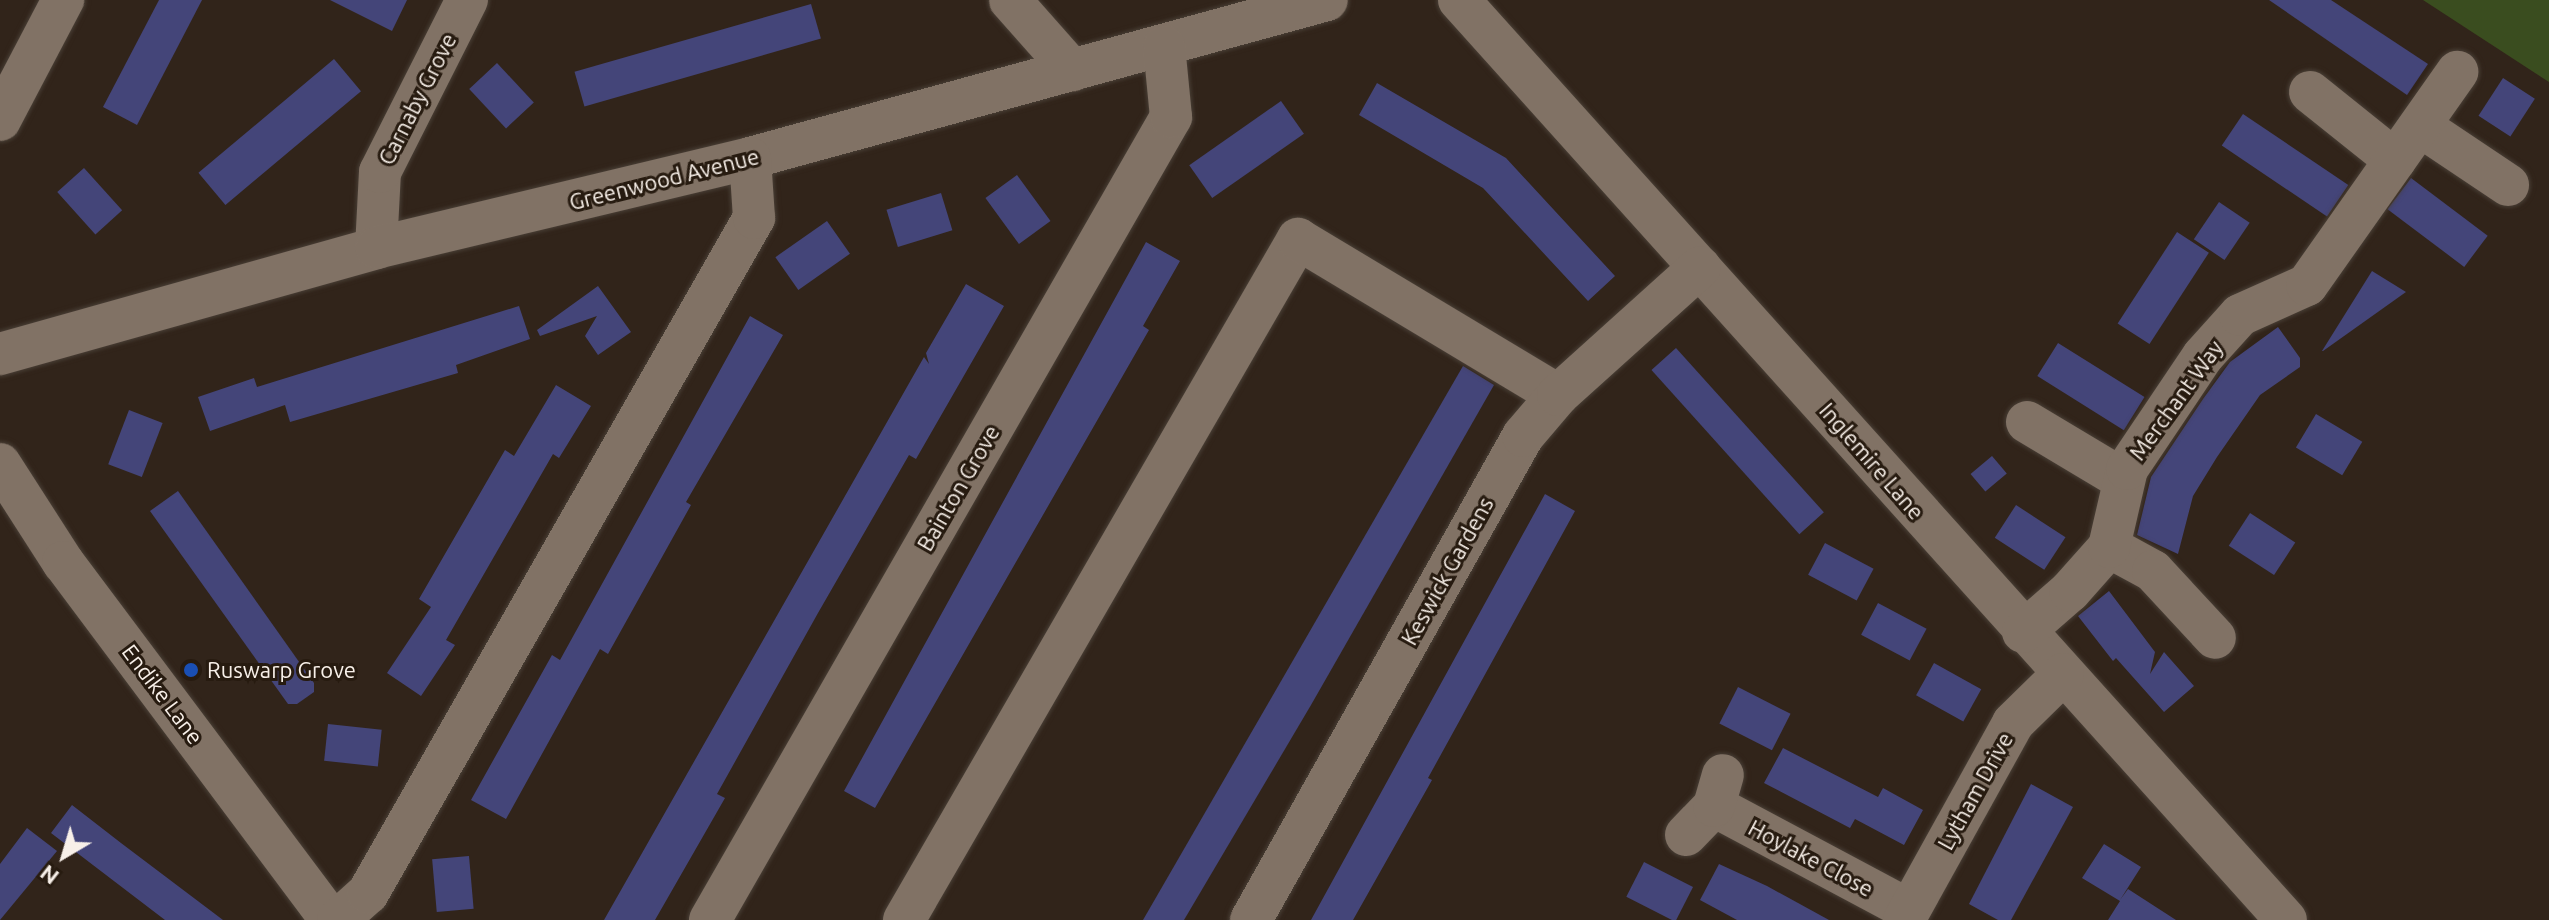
<!DOCTYPE html>
<html>
<head>
<meta charset="utf-8">
<style>
	body { margin:0 }
	#map { position:relative; width:2549px; height:920px; overflow:hidden; background:#31241a; font-family:Ubuntu,sans-serif }
	div>[style] { position:absolute }
	.green>* { inset:0; background:#3a4d1f }
	.building>* { inset:0; background:#444579; transform-origin:0 0 }
	.roads { filter:drop-shadow(0 0 2px #493f36) drop-shadow(0 0 2px #493f36) }
	.minor>* { height:42px; margin:-21px; padding:0 21px; transform-origin:21px; border-radius:21px; background:#817265 }
	.dots>* { width:22px; height:22px; translate:-50% -50%; box-sizing:border-box; border:4px solid #271b10; border-radius:50% }
	span { translate:-50% -50%; white-space:nowrap; text-align:center; line-height:1.15; -webkit-text-stroke:6px #271b10; paint-order:stroke }
	.street-label { font-size:22px; color:#f8f0e9 }
	.poi-label { font-size:22px; color:#f8f0e9 }
	.left { translate:0 -50%; text-align:left }
	.north { position:absolute; left:24px; top:816px; width:80px; height:80px; -webkit-text-stroke:6px #271b10; paint-order:stroke; rotate:218deg; font-size:22px; font-weight:700; line-height:32px; text-align:center; color:#f8f0e9 }
	.north::after { content:''; display:block; margin:auto; width:28px; height:36px; background:#f8f0e9; clip-path:polygon(50% 0,100% 100%,50% 72%,0 100%) }
</style>
</head>
<body>
<div id="map">
	<div class="green">
		<div style="clip-path:polygon(2423px 0,2549px 0,2549px 82px)"></div>
	</div>
	<div class="building">
		<div style="clip-path:polygon(159px 0,202px 0,137px 125px,103px 107px)"></div>
		<div style="clip-path:polygon(330px 0,407px 0,392px 31px)"></div>
		<div style="clip-path:polygon(2269px 0,2331px 0,2428px 64px,2407px 95px)"></div>
		<div style="left:811px;top:4px;width:36px;height:246px;rotate:74deg"></div>
		<div style="left:334px;top:59px;width:42px;height:177px;rotate:50deg"></div>
		<div style="left:497px;top:63px;width:54px;height:38px;rotate:47deg"></div>
		<div style="left:2503px;top:78px;width:38px;height:45px;rotate:33deg"></div>
		<div style="clip-path:polygon(1377px 83px,1506px 158px,1615px 276px,1588px 301px,1483px 188px,1359px 115px)"></div>
		<div style="left:1281px;top:101px;width:40px;height:112px;rotate:55deg"></div>
		<div style="left:2243px;top:114px;width:127px;height:38px;rotate:34deg"></div>
		<div style="left:84px;top:168px;width:57px;height:36px;rotate:48deg"></div>
		<div style="left:1017px;top:175px;width:57px;height:39px;rotate:54deg"></div>
		<div style="left:2411px;top:178px;width:96px;height:39px;rotate:37deg"></div>
		<div style="left:941px;top:193px;width:39px;height:57px;rotate:73deg"></div>
		<div style="left:2219px;top:202px;width:37px;height:45px;rotate:34deg"></div>
		<div style="left:827px;top:221px;width:40px;height:63px;rotate:55deg"></div>
		<div style="left:2177px;top:232px;width:38px;height:109px;rotate:33deg"></div>
		<div style="clip-path:polygon(1146px 242px,1180px 261px,1143px 326px,1149px 330px,875px 808px,844px 791px)"></div>
		<div style="clip-path:polygon(2372px 271px,2406px 292px,2323px 351px,2322px 351px)"></div>
		<div style="clip-path:polygon(966px 284px,1004px 306px,916px 459px,909px 455px,818px 613px,717px 794px,725px 798px,655px 920px,604px 920px,924px 357px,929px 364px,926px 353px)"></div>
		<div style="clip-path:polygon(598px 286px,631px 332px,598px 355px,585px 336px,597px 316px,540px 336px,537px 330px)"></div>
		<div style="clip-path:polygon(519px 306px,530px 339px,456px 365px,458px 373px,290px 422px,285px 405px,210px 431px,198px 397px,254px 378px,257px 387px)"></div>
		<div style="clip-path:polygon(750px 316px,783px 335px,686px 502px,691px 505px,608px 654px,600px 649px,506px 819px,471px 800px,552px 655px,560px 660px)"></div>
		<div style="clip-path:polygon(2278px 327px,2300px 358px,2300px 367px,2260px 395px,2217px 457px,2193px 496px,2178px 554px,2137px 535px,2151px 477px,2203px 399px,2230px 362px)"></div>
		<div style="left:2058px;top:343px;width:102px;height:39px;rotate:32deg"></div>
		<div style="left:1676px;top:348px;width:221px;height:33px;rotate:48deg"></div>
		<div style="clip-path:polygon(1463px 366px,1494px 385px,1311px 705px,1184px 920px,1143px 920px)"></div>
		<div style="clip-path:polygon(556px 385px,591px 406px,559px 458px,553px 454px,446px 640px,455px 645px,421px 696px,387px 673px,431px 607px,419px 599px,505px 450px,514px 456px)"></div>
		<div style="left:129px;top:410px;width:36px;height:58px;rotate:21deg"></div>
		<div style="left:2316px;top:414px;width:54px;height:39px;rotate:31deg"></div>
		<div style="left:1992px;top:456px;width:23px;height:28px;rotate:50deg"></div>
		<div style="clip-path:polygon(178px 491px,314px 683px,314px 692px,297px 704px,288px 704px,150px 511px)"></div>
		<div style="clip-path:polygon(1545px 494px,1575px 511px,1428px 778px,1432px 780px,1353px 920px,1311px 920px)"></div>
		<div style="left:2016px;top:505px;width:59px;height:39px;rotate:33deg"></div>
		<div style="left:2250px;top:513px;width:54px;height:39px;rotate:33deg"></div>
		<div style="left:1825px;top:543px;width:55px;height:36px;rotate:28deg"></div>
		<div style="clip-path:polygon(2109px 591px,2155px 652px,2150px 674px,2164px 652px,2194px 686px,2164px 712px,2116px 658px,2113px 661px,2078px 616px)"></div>
		<div style="left:1878px;top:603px;width:55px;height:36px;rotate:28deg"></div>
		<div style="left:1934px;top:663px;width:54px;height:37px;rotate:29deg"></div>
		<div style="left:1738px;top:687px;width:59px;height:41px;rotate:27deg"></div>
		<div style="left:328px;top:724px;width:54px;height:37px;rotate:6deg"></div>
		<div style="clip-path:polygon(1783px 748px,1878px 797px,1883px 788px,1923px 810px,1904px 845px,1855px 819px,1850px 828px,1764px 783px)"></div>
		<div style="clip-path:polygon(2031px 784px,2073px 807px,2011px 920px,1998px 920px,1969px 904px)"></div>
		<div style="clip-path:polygon(72px 805px,121px 843px,223px 920px,165px 920px,51px 833px)"></div>
		<div style="clip-path:polygon(27px 828px,57px 851px,0 920px,0 864px)"></div>
		<div style="clip-path:polygon(2104px 844px,2141px 867px,2120px 900px,2128px 889px,2176px 920px,2108px 920px,2120px 901px,2082px 878px)"></div>
		<div style="left:469px;top:856px;width:53px;height:37px;rotate:85deg"></div>
		<div style="left:1644px;top:862px;width:55px;height:39px;rotate:27deg"></div>
		<div style="clip-path:polygon(1719px 864px,1767px 886px,1829px 920px,1737px 920px,1700px 900px)"></div>
	</div>
	<div class="roads">
		<div class="minor">
			<div style="left:1010px;top:0;width:94px;rotate:48.5deg"></div>
			<div style="left:1459px;top:0;width:1237px;rotate:48.05deg"></div>
			<div style="left:2310px;top:92px;width:109px;rotate:38.7deg"></div>
			<div style="left:0;top:120px;width:136px;rotate:-62.3deg"></div>
			<div style="left:2420px;top:126px;width:106px;rotate:33.8deg"></div>
			<div style="left:376px;top:248px;width:76px;rotate:-87deg"></div>
			<div style="left:380px;top:172px;width:193px;rotate:-63.2deg"></div>
			<div style="left:0;top:354px;width:391px;rotate:-15.7deg"></div>
			<div style="left:376px;top:248px;width:385px;rotate:-13.5deg"></div>
			<div style="left:750px;top:158px;width:598px;rotate:-15.31deg"></div>
			<div style="left:2027px;top:422px;width:113px;rotate:30.9deg"></div>
			<div style="left:0;top:464px;width:117px;rotate:57.3deg"></div>
			<div style="left:63px;top:562px;width:447px;rotate:53.2deg"></div>
			<div style="left:2109px;top:547px;width:50px;rotate:28.6deg"></div>
			<div style="left:2153px;top:571px;width:91px;rotate:47.2deg"></div>
			<div style="left:2023px;top:632px;width:62px;rotate:-41.1deg"></div>
			<div style="left:2070px;top:591px;width:59px;rotate:-48.4deg"></div>
			<div style="left:2109px;top:547px;width:80px;rotate:-77deg"></div>
			<div style="left:2127px;top:469px;width:136px;rotate:-56.1deg"></div>
			<div style="left:2203px;top:356px;width:55px;rotate:-47.9deg"></div>
			<div style="left:2240px;top:315px;width:73px;rotate:-24.1deg"></div>
			<div style="left:2307px;top:285px;width:261px;rotate:-54.8deg"></div>
			<div style="left:1714px;top:806px;width:221px;rotate:28.1deg"></div>
			<div style="left:1686px;top:835px;width:40px;rotate:-46deg"></div>
			<div style="left:1714px;top:806px;width:32px;rotate:-74deg"></div>
			<div style="left:338px;top:920px;width:40px;rotate:-42deg"></div>
			<div style="left:368px;top:893px;width:778px;rotate:-60.24deg"></div>
			<div style="left:754px;top:218px;width:60px;rotate:-93.8deg"></div>
			<div style="left:710px;top:920px;width:926px;rotate:-60.14deg"></div>
			<div style="left:1171px;top:117px;width:71px;rotate:-95.6deg"></div>
			<div style="left:904px;top:920px;width:787px;rotate:-59.95deg"></div>
			<div style="left:1298px;top:239px;width:303px;rotate:31deg"></div>
			<div style="left:1251px;top:920px;width:555px;rotate:-60.66deg"></div>
			<div style="left:1523px;top:436px;width:54px;rotate:-49.5deg"></div>
			<div style="left:1558px;top:395px;width:191px;rotate:-42deg"></div>
			<div style="left:1904px;top:920px;width:225px;rotate:-61deg"></div>
			<div style="left:2013px;top:723px;width:70px;rotate:-44.4deg"></div>
		</div>
	</div>
	<div class="dots">
		<div style="left:191px;top:670px;background:#1a4fb4"></div>
	</div>
	<div class="street-label">
		<span style="left:417px;top:99px;rotate:-63deg">Carnaby Grove</span>
		<span style="left:664px;top:179px;rotate:-14deg">Greenwood Avenue</span>
		<span style="left:2176px;top:400px;rotate:-54deg">Merchant Way</span>
		<span style="left:1872px;top:461px;rotate:49deg">Inglemire Lane</span>
		<span style="left:958px;top:488px;rotate:-60deg">Bainton Grove</span>
		<span style="left:1447px;top:571px;rotate:-61deg">Keswick Gardens</span>
		<span style="left:163px;top:694px;rotate:53deg">Endike Lane</span>
		<span style="left:1975px;top:791px;rotate:-61deg">Lytham Drive</span>
		<span style="left:1811px;top:858px;rotate:28deg">Hoylake Close</span>
	</div>
	<div class="poi-label">
		<span class="left" style="left:207px;top:670px">Ruswarp Grove</span>
	</div>
	<div class="north">N</div>
</div>
</body>
</html>
